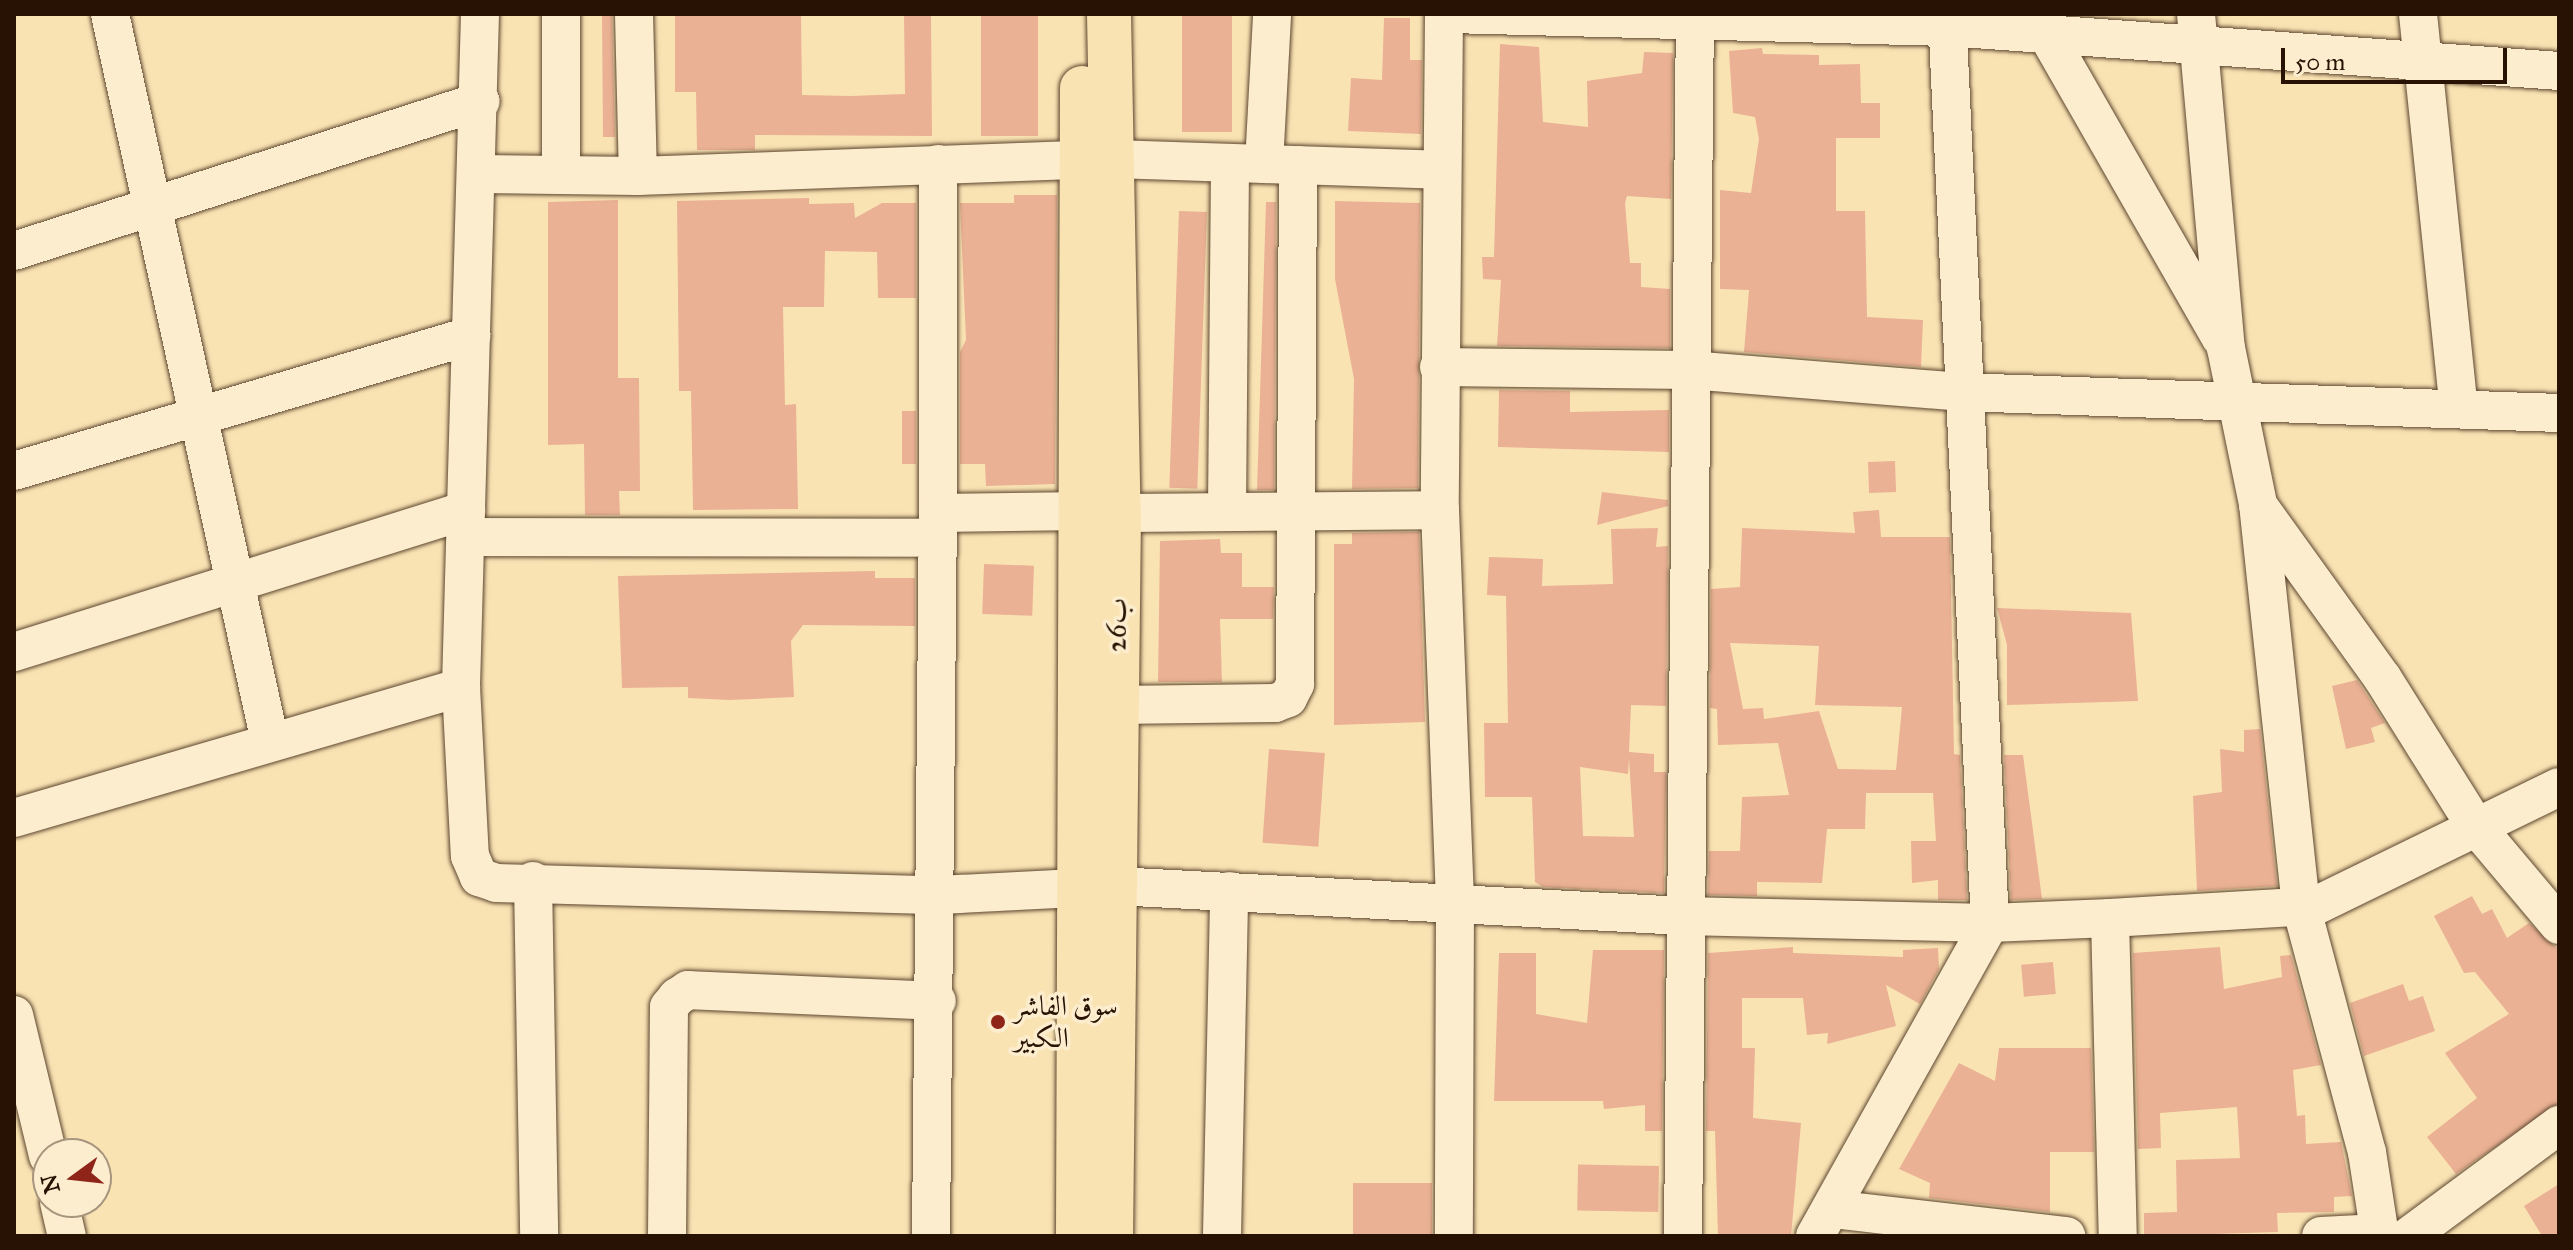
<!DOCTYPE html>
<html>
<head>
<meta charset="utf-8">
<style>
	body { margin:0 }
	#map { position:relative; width:2573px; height:1250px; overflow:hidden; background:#fae3b3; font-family:"IM FELL Great Primer",Amiri,serif }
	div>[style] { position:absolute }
	.building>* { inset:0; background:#eab194; transform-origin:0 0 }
	.roads { filter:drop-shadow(0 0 2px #5c462f) drop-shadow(0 0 2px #5c462f) }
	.minor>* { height:38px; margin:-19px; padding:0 19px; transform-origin:19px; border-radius:19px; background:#fcedce }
	.highway>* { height:44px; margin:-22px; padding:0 22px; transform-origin:22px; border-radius:22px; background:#fae3b3 }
	.dots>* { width:22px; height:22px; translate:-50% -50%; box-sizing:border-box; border:4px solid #fcedce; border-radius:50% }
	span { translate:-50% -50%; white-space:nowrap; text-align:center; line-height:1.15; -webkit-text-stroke:7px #fcedce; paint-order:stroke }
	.street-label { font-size:28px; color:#271203 }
	.poi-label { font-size:28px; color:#271203 }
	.left { translate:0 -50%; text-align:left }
	.frame { position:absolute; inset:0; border:16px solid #271203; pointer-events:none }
	.north { position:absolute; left:32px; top:1138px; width:80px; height:80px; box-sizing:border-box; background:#fcedce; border:2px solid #a7957d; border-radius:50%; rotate:255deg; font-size:22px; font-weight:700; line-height:32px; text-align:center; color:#271203 }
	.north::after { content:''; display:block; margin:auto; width:28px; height:36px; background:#8f2418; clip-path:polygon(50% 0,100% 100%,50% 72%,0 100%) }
	.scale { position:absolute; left:2281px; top:48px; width:226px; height:36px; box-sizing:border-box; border:4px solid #271203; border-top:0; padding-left:10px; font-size:24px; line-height:28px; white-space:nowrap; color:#271203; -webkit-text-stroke:6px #fcedce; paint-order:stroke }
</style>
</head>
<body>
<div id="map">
	<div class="building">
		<div style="clip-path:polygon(602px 14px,612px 14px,615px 137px,603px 137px)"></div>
		<div style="clip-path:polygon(675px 14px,801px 14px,802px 95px,851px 96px,905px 94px,904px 14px,931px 14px,932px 136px,755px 135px,755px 150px,697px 150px,696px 92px,675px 92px)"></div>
		<div style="left:981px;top:14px;width:57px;height:122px"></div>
		<div style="left:1182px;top:14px;width:50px;height:118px"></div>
		<div style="clip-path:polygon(1384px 18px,1410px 18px,1410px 60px,1422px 60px,1421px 134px,1348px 131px,1351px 78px,1382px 80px)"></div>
		<div style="clip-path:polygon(1500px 44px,1539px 47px,1543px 122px,1588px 127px,1587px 81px,1642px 73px,1644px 52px,1673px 53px,1671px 199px,1627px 196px,1625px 203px,1630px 263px,1641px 263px,1641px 287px,1670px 289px,1670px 348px,1497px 346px,1501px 280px,1483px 279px,1482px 257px,1494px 257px)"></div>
		<div style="clip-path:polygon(1762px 48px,1763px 54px,1819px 55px,1819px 65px,1860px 64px,1861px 103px,1880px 103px,1880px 138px,1836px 138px,1836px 211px,1865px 211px,1867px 317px,1923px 320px,1921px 367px,1744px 352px,1749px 290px,1720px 289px,1720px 190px,1751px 193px,1759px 139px,1755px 117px,1733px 113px,1729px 51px)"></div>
		<div style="clip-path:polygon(1014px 195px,1057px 195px,1055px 484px,986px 486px,985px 464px,960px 464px,960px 352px,966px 340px,960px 203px,1014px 203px)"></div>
		<div style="clip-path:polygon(809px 198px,809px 204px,854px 203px,855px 218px,882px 203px,916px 203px,916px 298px,878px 298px,877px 252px,825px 251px,824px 307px,783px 307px,785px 405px,796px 404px,798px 509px,693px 510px,691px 391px,679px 391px,677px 201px)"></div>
		<div style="clip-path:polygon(618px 200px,618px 378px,639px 378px,640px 491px,619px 491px,620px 515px,585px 515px,584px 444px,548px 445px,548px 202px)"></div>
		<div style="clip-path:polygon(1335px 201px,1420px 203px,1418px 488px,1352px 489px,1354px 379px,1335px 279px)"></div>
		<div style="clip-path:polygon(1266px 202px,1276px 202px,1274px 490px,1257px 490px)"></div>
		<div style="left:1179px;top:211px;width:28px;height:277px;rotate:2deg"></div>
		<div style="clip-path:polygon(1499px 390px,1570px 391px,1570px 412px,1669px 410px,1669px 452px,1498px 447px)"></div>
		<div style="left:902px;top:411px;width:14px;height:53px"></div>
		<div style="left:1895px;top:461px;width:31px;height:27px;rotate:88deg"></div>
		<div style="clip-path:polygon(1602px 492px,1668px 500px,1668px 506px,1597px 525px)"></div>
		<div style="clip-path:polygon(evenodd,1879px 510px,1881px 537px,1950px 537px,1954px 754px,1960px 755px,1967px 900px,1938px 900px,1938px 880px,1912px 883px,1911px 841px,1936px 841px,1933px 793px,1866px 793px,1865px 829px,1827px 829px,1822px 883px,1757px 882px,1757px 896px,1708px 895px,1709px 851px,1740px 851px,1742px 797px,1789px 795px,1778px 743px,1718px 745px,1717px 709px,1710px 708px,1711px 589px,1740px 587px,1742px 528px,1855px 533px,1853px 512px,1879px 510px,1730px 643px,1819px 646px,1815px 705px,1902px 707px,1896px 770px,1838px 769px,1819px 711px,1764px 719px,1763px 708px,1743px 709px,1730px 643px)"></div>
		<div style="clip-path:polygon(evenodd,1658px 528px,1656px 547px,1668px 546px,1666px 706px,1631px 705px,1629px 752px,1654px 754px,1654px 772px,1666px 772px,1664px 893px,1543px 887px,1535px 882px,1532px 797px,1485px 797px,1484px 723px,1508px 723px,1506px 596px,1487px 595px,1489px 557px,1543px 559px,1542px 586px,1613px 584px,1611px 529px,1658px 528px,1629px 759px,1634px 837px,1583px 836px,1580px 767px,1628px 774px,1629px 759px)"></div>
		<div style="clip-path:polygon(1419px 532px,1425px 722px,1334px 725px,1334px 544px,1352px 544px,1352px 533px)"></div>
		<div style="clip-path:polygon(1220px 539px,1221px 553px,1242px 553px,1242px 587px,1274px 587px,1273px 619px,1220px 619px,1222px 682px,1158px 682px,1160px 541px)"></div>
		<div style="left:984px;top:564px;width:50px;height:50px;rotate:2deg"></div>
		<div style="clip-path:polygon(875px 571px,875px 578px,915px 578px,915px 626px,803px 625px,791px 641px,794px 697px,730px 700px,688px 698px,688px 687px,622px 688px,618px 576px)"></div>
		<div style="clip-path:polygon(1997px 608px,2131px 613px,2138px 701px,2007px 705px,2007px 645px)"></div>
		<div style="clip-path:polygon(2357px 680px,2385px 723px,2371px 728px,2375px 742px,2346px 749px,2332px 686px)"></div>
		<div style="clip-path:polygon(2260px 729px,2277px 886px,2197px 891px,2193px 796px,2222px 792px,2220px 749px,2244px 752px,2244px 730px)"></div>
		<div style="left:1269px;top:749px;width:56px;height:94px;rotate:4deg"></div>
		<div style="clip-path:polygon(2004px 755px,2023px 755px,2042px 899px,2011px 900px)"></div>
		<div style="clip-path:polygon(2472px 896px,2482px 914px,2492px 909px,2507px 938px,2529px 923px,2559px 950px,2559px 1103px,2456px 1174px,2427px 1137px,2477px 1098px,2445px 1053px,2509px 1014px,2475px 972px,2464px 973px,2434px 916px)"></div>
		<div style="clip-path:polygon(1793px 947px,1793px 953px,1903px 957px,1903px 950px,1938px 948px,1939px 969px,1920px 1004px,1886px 985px,1896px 1026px,1827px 1044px,1828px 1033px,1807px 1035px,1803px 998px,1742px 998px,1742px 1048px,1755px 1048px,1753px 1118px,1801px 1123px,1791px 1236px,1718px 1236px,1715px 1131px,1706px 1131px,1708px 953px)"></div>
		<div style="clip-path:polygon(2220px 947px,2224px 989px,2282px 977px,2280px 956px,2291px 955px,2321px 1065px,2293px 1070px,2297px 1116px,2305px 1115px,2306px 1144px,2341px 1142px,2352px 1196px,2334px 1197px,2334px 1212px,2277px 1213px,2278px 1232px,2144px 1236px,2144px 1213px,2177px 1212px,2176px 1160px,2240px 1158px,2237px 1107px,2160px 1113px,2161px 1148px,2138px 1149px,2133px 953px)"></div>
		<div style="clip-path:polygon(1593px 950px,1664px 950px,1662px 1131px,1645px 1131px,1645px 1105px,1604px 1109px,1603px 1101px,1494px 1101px,1499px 953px,1536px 953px,1536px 1014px,1587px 1023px)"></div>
		<div style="left:2053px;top:962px;width:32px;height:32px;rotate:85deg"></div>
		<div style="clip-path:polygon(2403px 984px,2409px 1001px,2423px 996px,2435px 1031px,2364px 1056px,2350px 1003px)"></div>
		<div style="clip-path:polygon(1999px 1048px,2091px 1048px,2094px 1152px,2050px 1152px,2050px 1212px,1929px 1198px,1930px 1183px,1899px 1169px,1959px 1063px,1995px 1081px)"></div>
		<div style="left:1659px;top:1166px;width:46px;height:81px;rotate:91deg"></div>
		<div style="left:1432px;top:1183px;width:53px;height:79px;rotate:90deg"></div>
		<div style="clip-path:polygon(2559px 1184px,2559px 1236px,2542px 1236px,2524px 1206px)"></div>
	</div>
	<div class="roads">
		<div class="minor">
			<div style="left:110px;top:14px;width:745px;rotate:77.6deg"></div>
			<div style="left:480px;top:14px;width:673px;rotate:91.62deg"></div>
			<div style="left:461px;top:687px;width:169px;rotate:87deg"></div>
			<div style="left:470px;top:856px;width:23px;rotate:67deg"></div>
			<div style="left:479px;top:877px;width:18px;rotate:19deg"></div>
			<div style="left:496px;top:883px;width:443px;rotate:1.6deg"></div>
			<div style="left:939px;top:895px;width:176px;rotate:-2.9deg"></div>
			<div style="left:1115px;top:886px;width:569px;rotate:3.02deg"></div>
			<div style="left:1683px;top:916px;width:307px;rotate:1.3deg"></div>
			<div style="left:1990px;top:923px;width:120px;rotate:-2.4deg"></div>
			<div style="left:2110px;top:918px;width:205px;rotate:-3.4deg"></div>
			<div style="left:2315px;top:906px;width:271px;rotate:-26deg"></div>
			<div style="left:561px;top:14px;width:161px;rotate:90deg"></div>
			<div style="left:634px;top:14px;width:162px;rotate:88.6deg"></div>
			<div style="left:1444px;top:14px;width:496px;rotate:90.5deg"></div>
			<div style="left:1440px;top:510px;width:391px;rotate:87.8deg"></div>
			<div style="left:1455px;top:901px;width:335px;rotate:90.2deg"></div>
			<div style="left:1450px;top:14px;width:497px;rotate:1.5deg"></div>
			<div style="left:1947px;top:27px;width:614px;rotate:4.11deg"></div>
			<div style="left:2196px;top:14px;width:335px;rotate:84.9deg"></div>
			<div style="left:2226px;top:348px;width:159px;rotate:78.4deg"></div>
			<div style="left:2258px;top:504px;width:404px;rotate:83.9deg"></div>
			<div style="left:2301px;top:906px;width:255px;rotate:75deg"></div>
			<div style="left:2367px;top:1152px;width:85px;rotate:81.2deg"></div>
			<div style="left:2418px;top:14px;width:396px;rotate:84.1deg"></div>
			<div style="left:2049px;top:38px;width:346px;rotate:60.2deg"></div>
			<div style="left:1112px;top:159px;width:327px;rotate:1.9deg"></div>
			<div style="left:1264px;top:164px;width:150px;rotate:-86.9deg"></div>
			<div style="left:480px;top:174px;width:158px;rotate:0.7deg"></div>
			<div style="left:638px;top:176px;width:443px;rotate:-2.1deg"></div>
			<div style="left:14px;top:251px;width:490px;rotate:-17.8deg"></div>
			<div style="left:1439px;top:367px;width:250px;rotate:0.7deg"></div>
			<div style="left:1689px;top:370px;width:273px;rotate:4.6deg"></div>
			<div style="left:1961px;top:392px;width:598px;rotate:2.01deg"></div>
			<div style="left:14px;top:471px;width:477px;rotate:-16.5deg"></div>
			<div style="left:2258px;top:505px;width:214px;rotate:54.3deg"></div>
			<div style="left:2383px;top:679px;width:171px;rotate:57.9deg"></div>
			<div style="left:2474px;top:824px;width:132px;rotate:49.9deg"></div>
			<div style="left:1227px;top:510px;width:345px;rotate:-89.5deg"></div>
			<div style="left:938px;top:513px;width:349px;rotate:-90deg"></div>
			<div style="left:1119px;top:513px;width:321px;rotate:-0.5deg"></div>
			<div style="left:466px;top:537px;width:472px;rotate:0.1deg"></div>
			<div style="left:14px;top:652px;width:474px;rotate:-17.4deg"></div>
			<div style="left:1115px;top:705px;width:160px;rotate:-0.7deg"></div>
			<div style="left:1275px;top:703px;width:14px;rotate:-21deg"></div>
			<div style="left:1288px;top:698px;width:16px;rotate:-63deg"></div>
			<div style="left:1295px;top:684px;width:519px;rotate:-89.67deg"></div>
			<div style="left:14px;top:818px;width:466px;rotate:-16.3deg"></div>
			<div style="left:533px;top:881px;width:355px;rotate:89deg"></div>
			<div style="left:2110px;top:918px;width:318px;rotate:88.6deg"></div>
			<div style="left:14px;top:1015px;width:145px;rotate:76.4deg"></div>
			<div style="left:59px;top:1202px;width:35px;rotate:77deg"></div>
			<div style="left:1832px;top:1209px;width:236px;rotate:6.6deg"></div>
			<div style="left:667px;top:1236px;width:229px;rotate:-89.5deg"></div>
			<div style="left:669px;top:1007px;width:13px;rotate:-51deg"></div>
			<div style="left:677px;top:997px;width:13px;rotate:-32deg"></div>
			<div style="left:688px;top:990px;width:249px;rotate:2.5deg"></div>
			<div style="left:931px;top:1236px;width:723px;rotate:-89.45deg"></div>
			<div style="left:938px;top:513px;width:146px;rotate:-0.8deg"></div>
			<div style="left:1222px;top:1236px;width:345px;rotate:-88.8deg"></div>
			<div style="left:1683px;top:1236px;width:1222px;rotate:-89.44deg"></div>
			<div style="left:1815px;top:1236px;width:359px;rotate:-60.8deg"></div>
			<div style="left:1990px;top:923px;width:910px;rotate:-92.71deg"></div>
			<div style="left:2321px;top:1236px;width:59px;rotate:-2.9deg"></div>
			<div style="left:2409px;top:1236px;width:187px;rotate:-36.5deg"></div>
		</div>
		<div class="highway">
			<div style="left:1109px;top:14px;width:499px;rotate:88.9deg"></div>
			<div style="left:1119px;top:513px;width:723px;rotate:90.63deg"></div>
			<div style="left:1078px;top:1236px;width:1148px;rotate:-89.8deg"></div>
		</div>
	</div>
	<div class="dots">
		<div style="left:998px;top:1022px;background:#8f2418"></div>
	</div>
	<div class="street-label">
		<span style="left:1117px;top:625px;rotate:-89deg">26ب</span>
	</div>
	<div class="poi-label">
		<span class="left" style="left:1014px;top:1022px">سوق الفاشر<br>الكبير</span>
	</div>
	<div class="frame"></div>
	<div class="north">N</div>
	<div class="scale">50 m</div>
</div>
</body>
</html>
